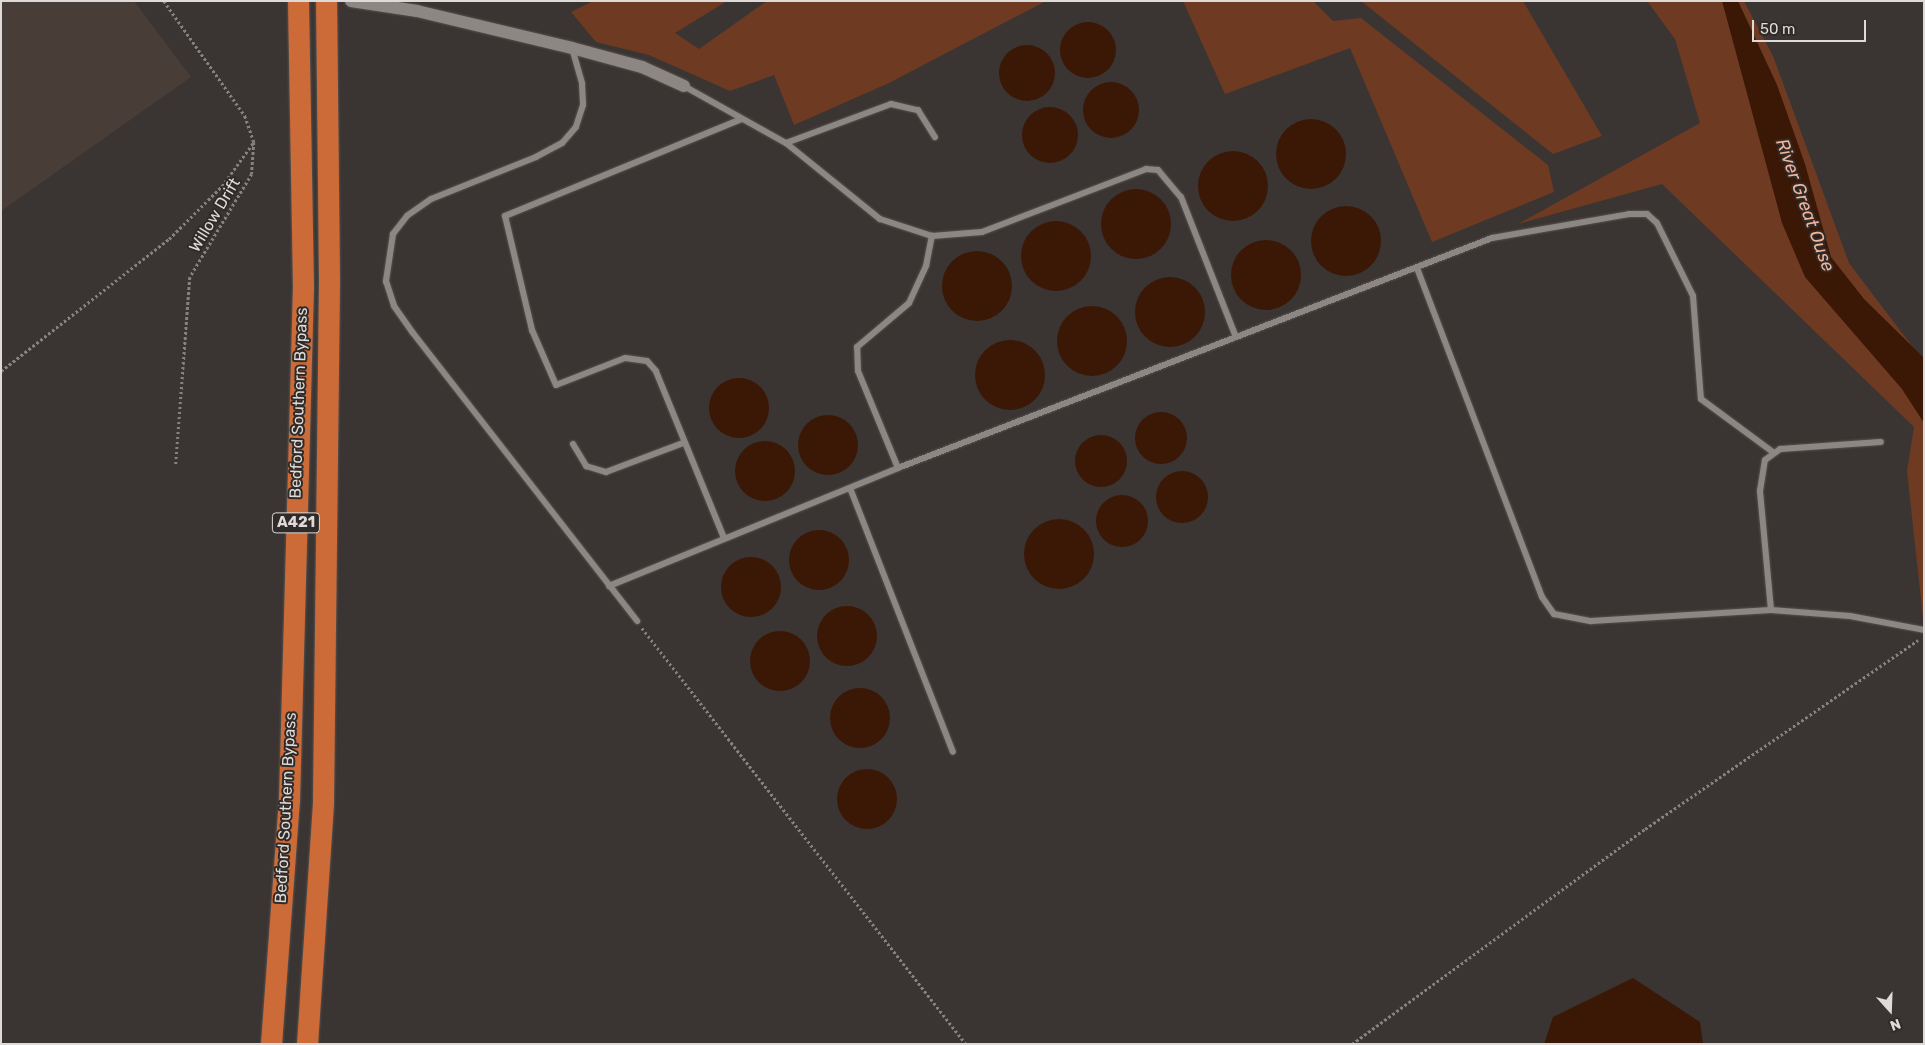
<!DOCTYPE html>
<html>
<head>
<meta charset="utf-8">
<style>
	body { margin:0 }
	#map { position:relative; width:1925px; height:1045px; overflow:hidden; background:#3a3532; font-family:Rubik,sans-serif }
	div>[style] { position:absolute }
	.built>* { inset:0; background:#493d38 }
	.green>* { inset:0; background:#6e3a22 }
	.water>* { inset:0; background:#3b1705 }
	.round { border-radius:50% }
	.path>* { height:2.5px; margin-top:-1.25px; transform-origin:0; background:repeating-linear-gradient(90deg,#86827f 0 2.5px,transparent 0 5px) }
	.roads { filter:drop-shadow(0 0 1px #56514f) drop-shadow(0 0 1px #56514f) }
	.service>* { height:6px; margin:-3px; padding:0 3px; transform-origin:3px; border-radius:3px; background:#8d8784 }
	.minor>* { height:12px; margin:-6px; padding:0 6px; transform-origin:6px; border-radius:6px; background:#8d8784 }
	.trunk>* { height:21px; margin:-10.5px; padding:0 10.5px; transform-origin:10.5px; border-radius:10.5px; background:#cc6b38 }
	span { translate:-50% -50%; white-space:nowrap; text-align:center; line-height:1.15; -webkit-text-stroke:4px #302b28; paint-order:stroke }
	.shield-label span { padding:1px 4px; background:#302b28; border:1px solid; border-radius:4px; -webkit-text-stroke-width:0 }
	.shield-label { font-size:15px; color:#dddad8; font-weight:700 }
	.street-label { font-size:16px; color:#dddad8 }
	.water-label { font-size:18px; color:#f3b59a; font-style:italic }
	.frame { position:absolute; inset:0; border:2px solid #dddad8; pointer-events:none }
	.north { position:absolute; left:1865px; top:985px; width:50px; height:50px; -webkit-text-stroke:4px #302b28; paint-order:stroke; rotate:160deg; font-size:14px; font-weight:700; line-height:20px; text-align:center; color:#dddad8 }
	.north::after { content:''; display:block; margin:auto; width:18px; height:22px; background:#dddad8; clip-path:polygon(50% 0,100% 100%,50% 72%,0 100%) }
	.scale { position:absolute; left:1752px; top:20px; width:114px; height:22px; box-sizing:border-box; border:2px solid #dddad8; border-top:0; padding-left:6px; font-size:15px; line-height:18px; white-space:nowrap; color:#dddad8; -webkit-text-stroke:4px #302b28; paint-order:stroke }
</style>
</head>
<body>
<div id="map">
	<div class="built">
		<div style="clip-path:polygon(1px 1px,134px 1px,191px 77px,1px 211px)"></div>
	</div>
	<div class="green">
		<div style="clip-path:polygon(593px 1px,727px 1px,675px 33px,699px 49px,767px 1px,1046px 1px,889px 83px,794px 125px,774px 75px,730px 91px,649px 55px,596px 42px,571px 12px)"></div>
		<div style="clip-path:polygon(1183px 1px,1313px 1px,1333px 21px,1361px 18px,1548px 165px,1554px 192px,1432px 242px,1350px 48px,1225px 94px)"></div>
		<div style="clip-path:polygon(1361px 1px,1523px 1px,1602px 136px,1553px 154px)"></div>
		<div style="clip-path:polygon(1647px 1px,1744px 1px,1773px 56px,1849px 263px,1924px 362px,1923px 618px,1907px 471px,1914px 427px,1662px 184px,1518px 224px,1700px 123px,1675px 39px)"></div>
	</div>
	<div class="water">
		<div style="clip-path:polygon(1722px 1px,1738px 1px,1777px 85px,1805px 164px,1831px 257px,1864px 299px,1924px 358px,1924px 423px,1902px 389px,1805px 277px,1782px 223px)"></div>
		<div class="round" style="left:1060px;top:22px;width:56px;height:56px"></div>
		<div class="round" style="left:999px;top:45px;width:56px;height:56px"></div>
		<div class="round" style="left:1083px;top:82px;width:56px;height:56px"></div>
		<div class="round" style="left:1022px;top:107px;width:56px;height:56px"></div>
		<div class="round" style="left:1276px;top:119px;width:70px;height:70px"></div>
		<div class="round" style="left:1198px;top:151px;width:70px;height:70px"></div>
		<div class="round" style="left:1101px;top:189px;width:70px;height:70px"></div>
		<div class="round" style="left:1311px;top:206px;width:70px;height:70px"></div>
		<div class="round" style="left:1021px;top:221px;width:70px;height:70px"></div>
		<div class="round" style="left:1231px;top:240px;width:70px;height:70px"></div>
		<div class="round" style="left:942px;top:251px;width:70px;height:70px"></div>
		<div class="round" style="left:1135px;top:277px;width:70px;height:70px"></div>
		<div class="round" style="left:1057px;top:306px;width:70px;height:70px"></div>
		<div class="round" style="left:975px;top:340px;width:70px;height:70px"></div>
		<div class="round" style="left:709px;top:378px;width:60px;height:60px"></div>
		<div class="round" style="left:1135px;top:412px;width:52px;height:52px"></div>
		<div class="round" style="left:798px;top:415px;width:60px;height:60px"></div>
		<div class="round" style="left:1075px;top:435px;width:52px;height:52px"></div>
		<div class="round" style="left:735px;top:441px;width:60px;height:60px"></div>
		<div class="round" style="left:1156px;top:471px;width:52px;height:52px"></div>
		<div class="round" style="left:1096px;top:495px;width:52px;height:52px"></div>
		<div class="round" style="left:1024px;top:519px;width:70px;height:70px"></div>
		<div class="round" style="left:789px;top:530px;width:60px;height:60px"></div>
		<div class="round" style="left:721px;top:557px;width:60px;height:60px"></div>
		<div class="round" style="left:817px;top:606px;width:60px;height:60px"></div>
		<div class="round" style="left:750px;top:631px;width:60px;height:60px"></div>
		<div class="round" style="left:830px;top:688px;width:60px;height:60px"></div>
		<div class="round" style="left:837px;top:769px;width:60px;height:60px"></div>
		<div style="clip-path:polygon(1633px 978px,1700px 1022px,1703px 1044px,1544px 1044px,1553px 1017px)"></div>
	</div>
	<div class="path">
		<div style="left:164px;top:1px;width:141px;rotate:54.8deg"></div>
		<div style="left:245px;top:116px;width:28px;rotate:71deg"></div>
		<div style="left:254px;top:142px;width:32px;rotate:94deg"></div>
		<div style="left:252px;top:174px;width:120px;rotate:121deg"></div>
		<div style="left:190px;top:277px;width:188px;rotate:94.3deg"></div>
		<div style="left:1px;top:371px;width:214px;rotate:-38.2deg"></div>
		<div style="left:169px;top:239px;width:75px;rotate:-45deg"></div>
		<div style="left:222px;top:186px;width:53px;rotate:-54.2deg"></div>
		<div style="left:642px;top:628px;width:527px;rotate:52.09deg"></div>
		<div style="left:1352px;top:1044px;width:363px;rotate:-36.3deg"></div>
		<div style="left:1645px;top:829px;width:332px;rotate:-34.7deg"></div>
	</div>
	<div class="roads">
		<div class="service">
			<div style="left:572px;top:48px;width:37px;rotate:74deg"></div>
			<div style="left:582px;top:84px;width:21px;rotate:87deg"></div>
			<div style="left:583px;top:105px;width:23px;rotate:108deg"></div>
			<div style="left:576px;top:127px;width:21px;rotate:131deg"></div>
			<div style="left:562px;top:143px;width:30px;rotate:152deg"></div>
			<div style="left:536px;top:157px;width:113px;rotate:158.2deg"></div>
			<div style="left:431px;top:199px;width:29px;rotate:145deg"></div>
			<div style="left:407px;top:216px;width:23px;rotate:128deg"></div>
			<div style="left:393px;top:234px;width:48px;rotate:98.5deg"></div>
			<div style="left:386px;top:281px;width:26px;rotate:72deg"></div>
			<div style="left:394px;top:306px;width:33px;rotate:55deg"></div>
			<div style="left:413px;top:333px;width:365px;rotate:52.1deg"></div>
			<div style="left:684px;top:86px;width:117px;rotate:29.2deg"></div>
			<div style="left:786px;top:143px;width:121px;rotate:39deg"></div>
			<div style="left:880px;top:219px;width:55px;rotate:18.1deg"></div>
			<div style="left:932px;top:236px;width:50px;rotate:-4.6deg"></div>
			<div style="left:982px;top:232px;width:176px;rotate:-21deg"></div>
			<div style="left:1146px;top:169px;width:12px;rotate:5deg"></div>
			<div style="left:1158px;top:170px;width:35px;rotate:50deg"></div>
			<div style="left:1181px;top:197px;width:150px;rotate:68.6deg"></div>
			<div style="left:786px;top:143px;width:112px;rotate:-20.4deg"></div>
			<div style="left:891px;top:104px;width:28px;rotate:13deg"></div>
			<div style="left:918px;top:110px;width:32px;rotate:58deg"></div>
			<div style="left:1417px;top:268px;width:352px;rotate:69.2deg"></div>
			<div style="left:1542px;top:597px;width:21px;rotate:55deg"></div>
			<div style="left:1554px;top:614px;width:38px;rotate:11deg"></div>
			<div style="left:1591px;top:621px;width:180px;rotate:-3.5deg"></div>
			<div style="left:1771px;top:610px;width:79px;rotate:4.3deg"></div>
			<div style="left:1850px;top:616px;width:75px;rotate:10.7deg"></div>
			<div style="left:573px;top:444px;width:26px;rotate:59deg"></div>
			<div style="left:586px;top:466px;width:21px;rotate:17deg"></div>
			<div style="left:606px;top:472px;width:82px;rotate:-20.6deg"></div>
			<div style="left:898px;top:468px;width:105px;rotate:-112.4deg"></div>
			<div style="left:858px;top:371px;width:24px;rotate:-92deg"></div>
			<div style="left:857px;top:347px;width:68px;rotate:-40.2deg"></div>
			<div style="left:909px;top:303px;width:41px;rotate:-65.3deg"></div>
			<div style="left:926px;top:266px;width:31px;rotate:-79deg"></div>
			<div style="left:850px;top:488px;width:283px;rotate:68.7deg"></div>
			<div style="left:724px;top:538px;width:180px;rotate:-112.2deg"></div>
			<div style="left:656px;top:371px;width:13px;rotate:-132deg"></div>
			<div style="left:647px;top:361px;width:22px;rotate:-172deg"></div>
			<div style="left:625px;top:358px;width:74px;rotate:158.6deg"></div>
			<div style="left:556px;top:385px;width:60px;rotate:-113.6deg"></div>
			<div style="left:532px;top:330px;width:117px;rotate:-103.3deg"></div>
			<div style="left:505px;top:216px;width:255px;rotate:-22.3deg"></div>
			<div style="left:609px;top:586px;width:312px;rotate:-22.2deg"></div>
			<div style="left:898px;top:468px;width:637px;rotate:-21.17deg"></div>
			<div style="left:1492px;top:238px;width:139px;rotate:-9.9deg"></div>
			<div style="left:1629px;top:214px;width:18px"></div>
			<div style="left:1647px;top:214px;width:13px;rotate:42deg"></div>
			<div style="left:1657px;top:223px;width:81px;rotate:63.7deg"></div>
			<div style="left:1693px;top:296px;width:103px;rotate:85.6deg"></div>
			<div style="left:1701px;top:399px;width:89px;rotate:36.4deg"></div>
			<div style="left:1771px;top:610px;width:120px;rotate:-95.3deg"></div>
			<div style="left:1760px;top:491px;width:31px;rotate:-81deg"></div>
			<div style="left:1765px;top:460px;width:19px;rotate:-36deg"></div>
			<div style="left:1780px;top:449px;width:101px;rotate:-4deg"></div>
		</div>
		<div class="minor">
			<div style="left:351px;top:1px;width:67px;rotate:8.6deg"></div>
			<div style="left:417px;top:11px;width:159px;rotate:13.4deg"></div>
			<div style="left:572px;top:48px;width:73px;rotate:15.2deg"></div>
			<div style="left:642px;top:67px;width:46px;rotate:24.3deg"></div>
		</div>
		<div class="trunk">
			<div style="left:271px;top:1044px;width:245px;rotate:-85.8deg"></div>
			<div style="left:289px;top:800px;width:513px;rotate:-88.44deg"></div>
			<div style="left:303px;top:287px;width:286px;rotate:-91deg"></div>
			<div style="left:307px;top:1044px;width:243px;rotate:-86.2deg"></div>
			<div style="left:323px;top:802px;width:522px;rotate:-89.34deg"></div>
			<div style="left:329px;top:280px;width:279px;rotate:-90.6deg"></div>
		</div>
	</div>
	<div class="shield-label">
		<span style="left:296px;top:523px">A421</span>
	</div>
	<div class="street-label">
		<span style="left:215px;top:215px;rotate:-59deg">Willow Drift</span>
		<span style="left:299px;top:403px;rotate:-88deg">Bedford Southern Bypass</span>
		<span style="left:286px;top:808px;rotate:-87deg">Bedford Southern Bypass</span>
	</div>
	<div class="water-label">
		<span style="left:1805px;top:205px;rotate:70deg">River Great Ouse</span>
	</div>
	<div class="frame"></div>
	<div class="north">N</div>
	<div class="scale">50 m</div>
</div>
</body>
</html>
